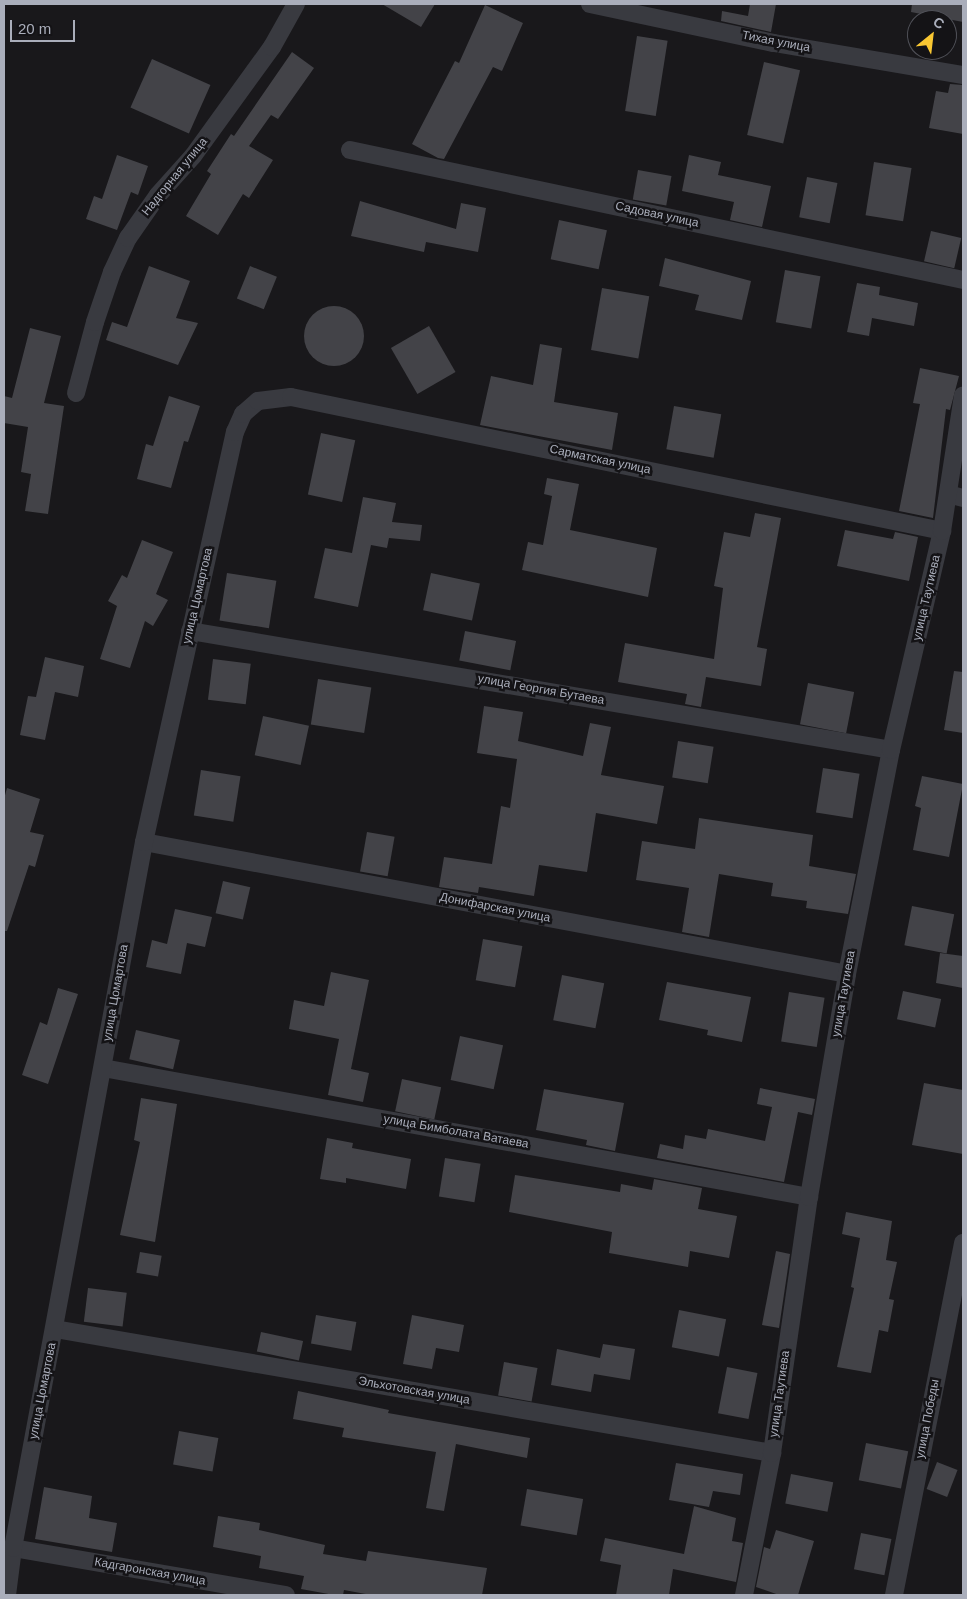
<!DOCTYPE html>
<html>
<head>
<meta charset="utf-8">
<style>
	body { margin:0 }
	#map { position:relative; width:967px; height:1599px; overflow:hidden; background:#19181b; font-family:Arial,sans-serif }
	div>[style] { position:absolute }
	.building>* { inset:0; background:#434348; transform-origin:0 0 }
	.round { border-radius:50% }
	.street>* { height:18px; margin:-9px; padding:0 9px; transform-origin:9px; border-radius:9px; background:#393a40 }
	span { translate:-50% -50%; white-space:nowrap; text-align:center; line-height:1.15; -webkit-text-stroke:5px #141316; paint-order:stroke }
	.street-label { font-size:12px; color:#aaaebb }
	.frame { position:absolute; inset:0; border:5px solid #aaaebb; pointer-events:none }
	.north { position:absolute; left:907px; top:10px; width:50px; height:50px; box-sizing:border-box; background:#141316; border:1px solid #505158; border-radius:50%; rotate:29deg; font-size:14px; font-weight:700; line-height:20px; text-align:center; color:#aaaebb }
	.north::after { content:''; display:block; margin:auto; width:18px; height:22px; background:#f9c732; clip-path:polygon(50% 0,100% 100%,50% 72%,0 100%) }
	.scale { position:absolute; left:10px; top:20px; width:65px; height:22px; box-sizing:border-box; border:2px solid #aaaebb; border-top:0; padding-left:6px; font-size:15px; line-height:18px; white-space:nowrap; color:#aaaebb; -webkit-text-stroke:4px #141316; paint-order:stroke }
</style>
</head>
<body>
<div id="map">
	<div class="building">
		<div style="clip-path:polygon(382px 4px,435px 4px,421px 27px)"></div>
		<div style="clip-path:polygon(750px 4px,776px 4px,771px 32px,721px 21px,722px 11px,748px 16px)"></div>
		<div style="clip-path:polygon(912px 4px,963px 4px,963px 22px,911px 12px)"></div>
		<div style="clip-path:polygon(485px 5px,523px 23px,502px 71px,493px 67px,444px 159px,438px 158px,412px 144px,455px 61px,459px 63px)"></div>
		<div style="left:637px;top:36px;width:31px;height:76px;rotate:9deg"></div>
		<div style="clip-path:polygon(292px 52px,314px 68px,278px 119px,271px 115px,249px 146px,273px 160px,249px 198px,243px 194px,218px 235px,186px 216px,211px 174px,207px 171px,231px 134px,234px 136px)"></div>
		<div style="left:152px;top:59px;width:64px;height:53px;rotate:24deg"></div>
		<div style="left:764px;top:62px;width:37px;height:75px;rotate:13deg"></div>
		<div style="clip-path:polygon(950px 84px,963px 85px,963px 134px,929px 128px,936px 91px,948px 93px)"></div>
		<div style="clip-path:polygon(117px 155px,148px 166px,138px 195px,131px 192px,117px 230px,86px 219px,94px 196px,102px 199px)"></div>
		<div style="clip-path:polygon(689px 155px,721px 162px,718px 175px,771px 186px,762px 227px,730px 220px,734px 202px,682px 191px)"></div>
		<div style="left:874px;top:162px;width:38px;height:54px;rotate:9deg"></div>
		<div style="left:638px;top:170px;width:34px;height:30px;rotate:10deg"></div>
		<div style="left:807px;top:177px;width:31px;height:41px;rotate:11deg"></div>
		<div style="clip-path:polygon(360px 201px,456px 229px,461px 203px,486px 208px,478px 252px,426px 242px,424px 252px,351px 236px)"></div>
		<div style="left:559px;top:220px;width:49px;height:40px;rotate:12deg"></div>
		<div style="left:931px;top:231px;width:31px;height:31px;rotate:13deg"></div>
		<div style="clip-path:polygon(665px 258px,751px 281px,742px 320px,695px 310px,699px 295px,659px 286px)"></div>
		<div style="clip-path:polygon(149px 266px,190px 281px,176px 318px,198px 323px,178px 365px,106px 340px,112px 322px,127px 327px)"></div>
		<div style="left:250px;top:266px;width:29px;height:35px;rotate:22deg"></div>
		<div style="left:785px;top:270px;width:36px;height:53px;rotate:10deg"></div>
		<div style="clip-path:polygon(857px 283px,880px 287px,879px 295px,918px 303px,914px 326px,872px 318px,869px 336px,847px 332px)"></div>
		<div style="left:602px;top:288px;width:48px;height:63px;rotate:10deg"></div>
		<div class="round" style="left:304px;top:306px;width:60px;height:60px"></div>
		<div style="left:429px;top:326px;width:53px;height:44px;rotate:60deg"></div>
		<div style="clip-path:polygon(30px 328px,61px 336px,44px 403px,64px 406px,48px 514px,25px 511px,31px 474px,21px 472px,28px 427px,4px 423px,4px 396px,12px 398px)"></div>
		<div style="clip-path:polygon(540px 344px,562px 348px,554px 402px,618px 413px,612px 450px,480px 425px,491px 376px,533px 385px)"></div>
		<div style="clip-path:polygon(920px 368px,959px 376px,950px 410px,946px 409px,933px 518px,899px 511px,920px 404px,913px 403px)"></div>
		<div style="clip-path:polygon(169px 396px,200px 406px,188px 442px,184px 441px,171px 488px,137px 479px,146px 444px,153px 446px)"></div>
		<div style="left:674px;top:406px;width:48px;height:44px;rotate:10deg"></div>
		<div style="left:321px;top:433px;width:35px;height:63px;rotate:12deg"></div>
		<div style="clip-path:polygon(547px 478px,579px 484px,570px 530px,657px 548px,648px 597px,522px 570px,528px 542px,543px 545px,552px 496px,544px 494px)"></div>
		<div style="clip-path:polygon(363px 497px,396px 503px,392px 522px,422px 525px,420px 541px,389px 538px,387px 548px,371px 545px,358px 607px,314px 598px,325px 548px,352px 553px)"></div>
		<div style="clip-path:polygon(755px 513px,781px 518px,757px 647px,767px 649px,761px 686px,706px 677px,701px 707px,685px 704px,687px 694px,618px 682px,625px 643px,714px 659px,723px 588px,714px 586px,724px 532px,750px 537px)"></div>
		<div style="clip-path:polygon(845px 530px,893px 539px,895px 532px,918px 537px,909px 581px,837px 566px)"></div>
		<div style="clip-path:polygon(142px 540px,173px 552px,156px 594px,168px 600px,153px 626px,145px 621px,130px 668px,100px 659px,117px 606px,108px 601px,122px 575px,127px 578px)"></div>
		<div style="left:227px;top:573px;width:50px;height:48px;rotate:9deg"></div>
		<div style="left:431px;top:573px;width:50px;height:38px;rotate:12deg"></div>
		<div style="left:465px;top:631px;width:52px;height:30px;rotate:11deg"></div>
		<div style="clip-path:polygon(45px 657px,84px 666px,78px 697px,55px 692px,45px 740px,20px 735px,28px 696px,36px 697px)"></div>
		<div style="left:213px;top:659px;width:38px;height:41px;rotate:7deg"></div>
		<div style="clip-path:polygon(954px 671px,963px 672px,963px 733px,944px 730px)"></div>
		<div style="left:318px;top:679px;width:54px;height:46px;rotate:9deg"></div>
		<div style="left:808px;top:683px;width:47px;height:42px;rotate:11deg"></div>
		<div style="clip-path:polygon(484px 706px,523px 712px,518px 741px,583px 756px,590px 723px,611px 727px,601px 775px,664px 786px,657px 824px,596px 813px,587px 872px,539px 865px,534px 896px,479px 887px,478px 893px,439px 887px,444px 857px,492px 864px,501px 806px,510px 808px,517px 759px,477px 753px)"></div>
		<div style="left:263px;top:716px;width:47px;height:40px;rotate:12deg"></div>
		<div style="left:678px;top:741px;width:36px;height:37px;rotate:9deg"></div>
		<div style="left:823px;top:768px;width:37px;height:45px;rotate:9deg"></div>
		<div style="left:201px;top:770px;width:40px;height:46px;rotate:9deg"></div>
		<div style="clip-path:polygon(922px 776px,963px 784px,949px 857px,913px 850px,921px 808px,915px 806px)"></div>
		<div style="clip-path:polygon(7px 788px,40px 799px,30px 832px,44px 835px,35px 867px,29px 865px,7px 931px,4px 931px,4px 799px)"></div>
		<div style="clip-path:polygon(699px 818px,813px 835px,809px 866px,856px 874px,848px 914px,806px 908px,807px 901px,771px 896px,773px 883px,719px 874px,709px 937px,682px 932px,689px 888px,636px 880px,642px 841px,695px 849px)"></div>
		<div style="left:367px;top:832px;width:28px;height:40px;rotate:10deg"></div>
		<div style="left:223px;top:881px;width:28px;height:33px;rotate:13deg"></div>
		<div style="left:912px;top:906px;width:43px;height:40px;rotate:11deg"></div>
		<div style="clip-path:polygon(175px 909px,212px 917px,205px 947px,187px 943px,181px 974px,146px 967px,152px 940px,167px 944px)"></div>
		<div style="left:483px;top:939px;width:40px;height:42px;rotate:10deg"></div>
		<div style="clip-path:polygon(940px 953px,963px 956px,963px 988px,936px 983px)"></div>
		<div style="clip-path:polygon(331px 972px,369px 980px,351px 1069px,369px 1073px,363px 1102px,328px 1095px,339px 1039px,289px 1029px,294px 1000px,324px 1006px)"></div>
		<div style="left:562px;top:975px;width:43px;height:46px;rotate:11deg"></div>
		<div style="clip-path:polygon(667px 982px,751px 997px,742px 1042px,707px 1035px,708px 1030px,659px 1020px)"></div>
		<div style="clip-path:polygon(58px 988px,78px 994px,48px 1084px,22px 1075px,40px 1022px,47px 1025px)"></div>
		<div style="left:903px;top:991px;width:39px;height:29px;rotate:12deg"></div>
		<div style="left:789px;top:992px;width:36px;height:50px;rotate:9deg"></div>
		<div style="left:136px;top:1030px;width:45px;height:30px;rotate:13deg"></div>
		<div style="left:460px;top:1036px;width:44px;height:45px;rotate:12deg"></div>
		<div style="left:402px;top:1079px;width:40px;height:33px;rotate:12deg"></div>
		<div style="clip-path:polygon(924px 1083px,963px 1090px,963px 1154px,912px 1145px)"></div>
		<div style="clip-path:polygon(760px 1088px,815px 1099px,812px 1115px,798px 1112px,784px 1182px,657px 1158px,660px 1144px,683px 1149px,685px 1135px,706px 1139px,708px 1129px,765px 1141px,772px 1107px,757px 1104px)"></div>
		<div style="clip-path:polygon(544px 1089px,624px 1103px,615px 1151px,586px 1145px,587px 1140px,536px 1130px)"></div>
		<div style="clip-path:polygon(141px 1098px,177px 1104px,155px 1242px,120px 1235px,140px 1142px,134px 1140px)"></div>
		<div style="clip-path:polygon(327px 1138px,353px 1143px,352px 1148px,411px 1159px,406px 1189px,346px 1178px,346px 1183px,320px 1179px)"></div>
		<div style="left:445px;top:1158px;width:36px;height:39px;rotate:9deg"></div>
		<div style="clip-path:polygon(515px 1175px,620px 1192px,621px 1184px,652px 1190px,654px 1179px,702px 1188px,698px 1209px,737px 1216px,729px 1258px,690px 1251px,688px 1267px,609px 1253px,612px 1232px,509px 1212px)"></div>
		<div style="clip-path:polygon(846px 1212px,892px 1221px,886px 1260px,897px 1262px,889px 1299px,894px 1300px,888px 1332px,879px 1330px,871px 1373px,837px 1367px,854px 1288px,851px 1287px,860px 1238px,842px 1234px)"></div>
		<div style="clip-path:polygon(776px 1251px,790px 1254px,779px 1328px,762px 1325px)"></div>
		<div style="left:140px;top:1252px;width:22px;height:21px;rotate:10deg"></div>
		<div style="left:88px;top:1288px;width:39px;height:34px;rotate:7deg"></div>
		<div style="left:679px;top:1310px;width:48px;height:38px;rotate:11deg"></div>
		<div style="left:316px;top:1315px;width:41px;height:29px;rotate:10deg"></div>
		<div style="clip-path:polygon(412px 1315px,464px 1325px,459px 1352px,436px 1348px,432px 1369px,403px 1364px)"></div>
		<div style="left:261px;top:1332px;width:43px;height:20px;rotate:12deg"></div>
		<div style="clip-path:polygon(603px 1344px,635px 1349px,630px 1380px,594px 1374px,591px 1392px,551px 1385px,557px 1349px,600px 1358px)"></div>
		<div style="left:504px;top:1362px;width:34px;height:34px;rotate:10deg"></div>
		<div style="left:727px;top:1367px;width:31px;height:47px;rotate:11deg"></div>
		<div style="clip-path:polygon(298px 1391px,389px 1410px,388px 1413px,530px 1438px,527px 1458px,456px 1444px,444px 1511px,426px 1508px,436px 1452px,342px 1437px,344px 1428px,293px 1419px)"></div>
		<div style="left:179px;top:1431px;width:40px;height:34px;rotate:10deg"></div>
		<div style="left:866px;top:1443px;width:43px;height:38px;rotate:11deg"></div>
		<div style="left:937px;top:1462px;width:22px;height:29px;rotate:21deg"></div>
		<div style="clip-path:polygon(676px 1463px,743px 1474px,740px 1495px,713px 1491px,709px 1507px,669px 1500px)"></div>
		<div style="left:791px;top:1474px;width:43px;height:30px;rotate:11deg"></div>
		<div style="clip-path:polygon(44px 1487px,92px 1496px,89px 1518px,117px 1523px,112px 1552px,35px 1539px)"></div>
		<div style="left:527px;top:1489px;width:57px;height:37px;rotate:10deg"></div>
		<div style="clip-path:polygon(694px 1506px,736px 1518px,732px 1541px,743px 1543px,736px 1582px,673px 1569px,669px 1595px,616px 1595px,621px 1565px,600px 1561px,605px 1538px,684px 1554px)"></div>
		<div style="clip-path:polygon(218px 1516px,260px 1523px,259px 1530px,325px 1545px,323px 1554px,366px 1561px,368px 1551px,487px 1568px,482px 1595px,371px 1595px,344px 1590px,343px 1595px,334px 1595px,301px 1589px,304px 1576px,259px 1568px,261px 1556px,213px 1547px)"></div>
		<div style="clip-path:polygon(776px 1530px,814px 1541px,798px 1595px,779px 1595px,756px 1587px,764px 1547px,770px 1549px)"></div>
		<div style="left:861px;top:1533px;width:31px;height:37px;rotate:11deg"></div>
	</div>
	<div class="street">
		<div style="left:590px;top:4px;width:188px;rotate:12deg"></div>
		<div style="left:774px;top:43px;width:192px;rotate:9.6deg"></div>
		<div style="left:350px;top:150px;width:627px;rotate:11.97deg"></div>
		<div style="left:76px;top:393px;width:73px;rotate:-75deg"></div>
		<div style="left:95px;top:322px;width:53px;rotate:-71.2deg"></div>
		<div style="left:112px;top:272px;width:38px;rotate:-65deg"></div>
		<div style="left:128px;top:238px;width:52px;rotate:-55.1deg"></div>
		<div style="left:158px;top:195px;width:52px;rotate:-48.1deg"></div>
		<div style="left:193px;top:156px;width:135px;rotate:-54.1deg"></div>
		<div style="left:272px;top:47px;width:49px;rotate:-60.8deg"></div>
		<div style="left:948px;top:494px;width:16px;rotate:15deg"></div>
		<div style="left:190px;top:631px;width:711px;rotate:9.63deg"></div>
		<div style="left:144px;top:842px;width:715px;rotate:10.63deg"></div>
		<div style="left:103px;top:1068px;width:718px;rotate:10.35deg"></div>
		<div style="left:55px;top:1329px;width:728px;rotate:9.81deg"></div>
		<div style="left:13px;top:1548px;width:277px;rotate:9.8deg"></div>
		<div style="left:7px;top:1595px;width:47px;rotate:-82.7deg"></div>
		<div style="left:13px;top:1548px;width:718px;rotate:-79.49deg"></div>
		<div style="left:144px;top:842px;width:420px;rotate:-77.5deg"></div>
		<div style="left:235px;top:432px;width:20px;rotate:-66deg"></div>
		<div style="left:243px;top:414px;width:20px;rotate:-41deg"></div>
		<div style="left:258px;top:401px;width:33px;rotate:-7deg"></div>
		<div style="left:291px;top:397px;width:665px;rotate:11.63deg"></div>
		<div style="left:744px;top:1595px;width:145px;rotate:-78.8deg"></div>
		<div style="left:772px;top:1453px;width:259px;rotate:-81.8deg"></div>
		<div style="left:809px;top:1197px;width:226px;rotate:-80.3deg"></div>
		<div style="left:847px;top:974px;width:228px;rotate:-78.9deg"></div>
		<div style="left:891px;top:750px;width:225px;rotate:-76.9deg"></div>
		<div style="left:942px;top:531px;width:137px;rotate:-81.2deg"></div>
		<div style="left:894px;top:1595px;width:359px;rotate:-78.9deg"></div>
	</div>
	<div class="street-label">
		<span style="left:776px;top:42px;rotate:11deg">Тихая улица</span>
		<span style="left:175px;top:177px;rotate:-51deg">Надгорная улица</span>
		<span style="left:657px;top:215px;rotate:12deg">Садовая улица</span>
		<span style="left:600px;top:460px;rotate:12deg">Сарматская улица</span>
		<span style="left:198px;top:596px;rotate:-77deg">улица Цомартова</span>
		<span style="left:927px;top:598px;rotate:-77deg">улица Таутиева</span>
		<span style="left:541px;top:690px;rotate:10deg">улица Георгия Бутаева</span>
		<span style="left:495px;top:908px;rotate:11deg">Донифарская улица</span>
		<span style="left:116px;top:993px;rotate:-80deg">улица Цомартова</span>
		<span style="left:844px;top:994px;rotate:-80deg">улица Таутиева</span>
		<span style="left:456px;top:1132px;rotate:10deg">улица Бимболата Ватаева</span>
		<span style="left:43px;top:1391px;rotate:-79deg">улица Цомартова</span>
		<span style="left:414px;top:1391px;rotate:10deg">Эльхотовская улица</span>
		<span style="left:780px;top:1394px;rotate:-82deg">улица Таутиева</span>
		<span style="left:928px;top:1419px;rotate:-79deg">улица Победы</span>
		<span style="left:150px;top:1572px;rotate:10deg">Кадгаронская улица</span>
	</div>
	<div class="frame"></div>
	<div class="north">С</div>
	<div class="scale">20 m</div>
</div>
</body>
</html>
